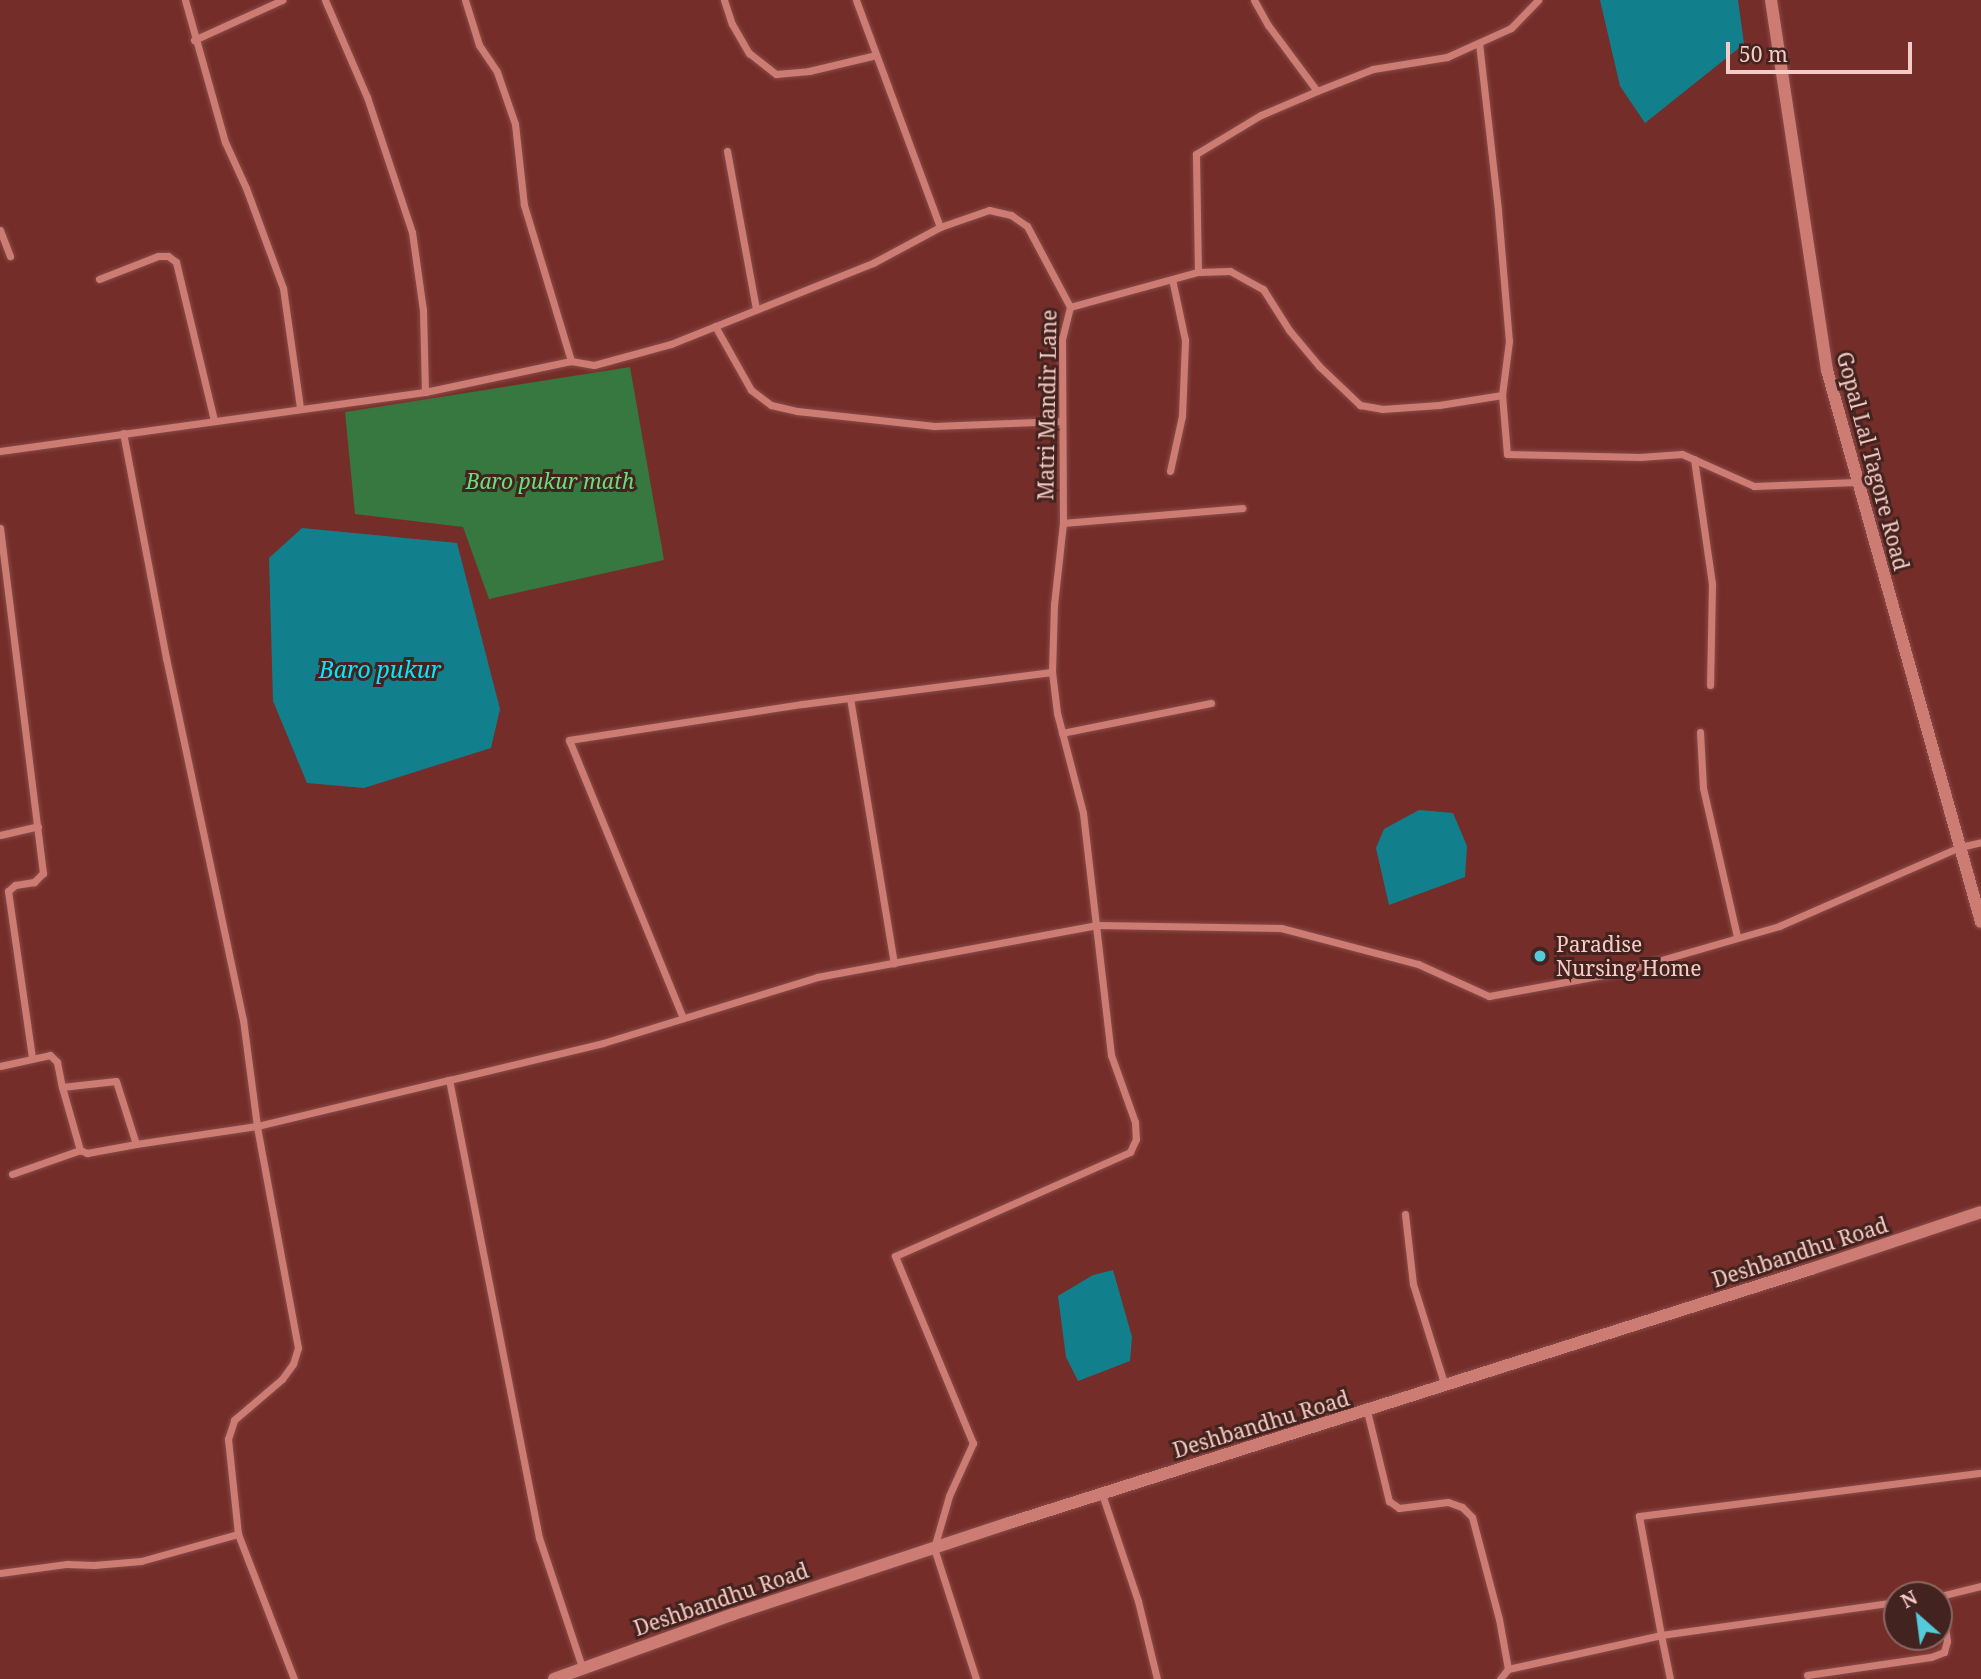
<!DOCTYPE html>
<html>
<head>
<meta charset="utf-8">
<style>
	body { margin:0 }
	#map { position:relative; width:1981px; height:1679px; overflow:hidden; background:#742d28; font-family:"Noto Serif",serif }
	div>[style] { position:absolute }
	.green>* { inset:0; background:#377740 }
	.water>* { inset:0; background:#12808c }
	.roads { filter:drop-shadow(0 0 2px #894b49) drop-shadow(0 0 2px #894b49) }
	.minor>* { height:7px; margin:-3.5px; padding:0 3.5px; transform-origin:3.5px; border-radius:3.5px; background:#cd7c74 }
	.tertiary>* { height:12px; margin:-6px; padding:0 6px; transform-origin:6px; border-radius:6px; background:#cd7c74 }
	.dots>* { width:19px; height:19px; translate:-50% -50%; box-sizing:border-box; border:4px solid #43231f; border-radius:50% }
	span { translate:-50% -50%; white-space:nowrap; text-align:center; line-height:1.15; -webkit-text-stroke:6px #43231f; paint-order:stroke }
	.street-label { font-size:21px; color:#f7cbc5 }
	.park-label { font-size:21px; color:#66e078; font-style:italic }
	.poi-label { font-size:21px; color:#f7cbc5 }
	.left { translate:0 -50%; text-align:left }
	.water-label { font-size:23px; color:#05e7fc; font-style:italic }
	.north { position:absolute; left:1883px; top:1581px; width:70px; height:70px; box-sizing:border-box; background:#43231f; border:2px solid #8b6661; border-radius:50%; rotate:332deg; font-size:19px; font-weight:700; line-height:28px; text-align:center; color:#f7cbc5 }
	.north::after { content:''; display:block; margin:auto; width:24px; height:32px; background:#53cbda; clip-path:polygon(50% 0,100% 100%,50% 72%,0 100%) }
	.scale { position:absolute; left:1726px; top:42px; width:186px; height:32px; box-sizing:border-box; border:4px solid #f7cbc5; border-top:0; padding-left:9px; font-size:21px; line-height:24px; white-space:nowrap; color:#f7cbc5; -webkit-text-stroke:5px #43231f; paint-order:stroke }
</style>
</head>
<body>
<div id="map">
	<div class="green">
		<div style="clip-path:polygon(630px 367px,664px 560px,489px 599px,463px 527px,355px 514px,345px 412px)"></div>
	</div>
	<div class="water">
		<div style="clip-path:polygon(1600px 0,1738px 0,1744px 44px,1645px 123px,1620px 86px)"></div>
		<div style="clip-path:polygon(302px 528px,457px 543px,500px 709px,491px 748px,364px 788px,307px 783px,273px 701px,269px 558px)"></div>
		<div style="clip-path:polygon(1419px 810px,1453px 813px,1467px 846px,1465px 877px,1389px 905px,1376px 848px,1384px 829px)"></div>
		<div style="clip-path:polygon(1113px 1270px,1132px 1337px,1130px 1361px,1078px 1381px,1066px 1357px,1058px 1296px,1093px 1275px)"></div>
	</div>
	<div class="roads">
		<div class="minor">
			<div style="left:185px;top:0;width:148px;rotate:74.3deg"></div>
			<div style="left:225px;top:142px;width:51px;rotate:65.5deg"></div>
			<div style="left:246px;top:188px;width:107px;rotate:69.7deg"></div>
			<div style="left:283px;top:288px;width:121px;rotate:81.9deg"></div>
			<div style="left:325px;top:0;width:106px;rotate:66.6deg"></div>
			<div style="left:367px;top:97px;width:142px;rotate:71.6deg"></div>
			<div style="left:412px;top:232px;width:79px;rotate:82deg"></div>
			<div style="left:423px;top:310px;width:82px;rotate:88.6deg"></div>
			<div style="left:465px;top:0;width:47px;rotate:72.7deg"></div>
			<div style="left:479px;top:45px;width:32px;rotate:56deg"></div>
			<div style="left:497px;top:72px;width:55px;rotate:70.9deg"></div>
			<div style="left:515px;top:124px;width:81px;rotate:83.7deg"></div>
			<div style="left:524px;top:205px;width:163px;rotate:73.2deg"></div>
			<div style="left:724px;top:0;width:25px;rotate:72deg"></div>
			<div style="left:732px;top:24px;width:34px;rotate:60deg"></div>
			<div style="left:749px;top:53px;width:34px;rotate:38deg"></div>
			<div style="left:776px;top:74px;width:33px;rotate:-5deg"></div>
			<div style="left:809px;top:71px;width:69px;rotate:-13.4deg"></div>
			<div style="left:856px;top:0;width:242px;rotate:69.7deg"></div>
			<div style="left:940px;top:227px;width:52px;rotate:-19.1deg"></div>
			<div style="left:989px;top:210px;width:23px;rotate:13deg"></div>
			<div style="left:1011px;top:215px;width:19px;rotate:35deg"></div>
			<div style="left:1027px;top:226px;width:92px;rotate:62deg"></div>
			<div style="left:1070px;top:307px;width:32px;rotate:104deg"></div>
			<div style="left:1062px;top:338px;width:185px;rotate:89.7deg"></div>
			<div style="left:1063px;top:523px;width:81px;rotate:96.3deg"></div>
			<div style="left:1054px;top:604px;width:68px;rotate:91.7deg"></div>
			<div style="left:1052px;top:672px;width:41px;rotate:83deg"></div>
			<div style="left:1057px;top:713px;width:103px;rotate:75.4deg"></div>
			<div style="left:1083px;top:813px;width:244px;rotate:83.4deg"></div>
			<div style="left:1111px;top:1055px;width:71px;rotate:70.3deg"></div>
			<div style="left:1135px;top:1122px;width:17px;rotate:87deg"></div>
			<div style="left:1136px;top:1139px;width:14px;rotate:115deg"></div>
			<div style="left:1130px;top:1152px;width:257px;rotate:156.1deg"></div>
			<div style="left:895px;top:1256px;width:203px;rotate:67.4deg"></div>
			<div style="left:973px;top:1443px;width:58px;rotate:114.4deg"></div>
			<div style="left:949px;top:1496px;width:54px;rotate:106.1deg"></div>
			<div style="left:934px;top:1548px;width:138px;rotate:72.2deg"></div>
			<div style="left:1254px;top:0;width:29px;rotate:61deg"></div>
			<div style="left:1268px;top:25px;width:82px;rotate:53.4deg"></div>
			<div style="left:194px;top:40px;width:97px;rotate:-24.4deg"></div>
			<div style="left:1479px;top:43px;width:169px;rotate:83.5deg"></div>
			<div style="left:1498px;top:211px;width:130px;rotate:85.2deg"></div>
			<div style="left:1509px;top:341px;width:54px;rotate:97.4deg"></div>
			<div style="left:1502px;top:395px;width:59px;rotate:85.2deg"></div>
			<div style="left:1507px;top:454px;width:133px;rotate:1.3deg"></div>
			<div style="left:1640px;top:457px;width:42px;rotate:-4.1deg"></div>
			<div style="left:1682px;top:454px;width:79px;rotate:24deg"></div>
			<div style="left:1754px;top:486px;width:102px;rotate:-2.2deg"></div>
			<div style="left:727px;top:151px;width:161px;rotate:79.6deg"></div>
			<div style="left:0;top:230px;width:28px;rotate:69deg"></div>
			<div style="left:1198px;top:272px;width:32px;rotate:-2deg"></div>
			<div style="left:1230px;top:271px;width:38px;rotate:29deg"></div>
			<div style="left:1263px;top:289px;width:49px;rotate:57.6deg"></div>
			<div style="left:1289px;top:330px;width:47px;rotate:50.2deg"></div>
			<div style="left:1319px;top:366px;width:57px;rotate:43.6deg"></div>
			<div style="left:1360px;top:405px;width:22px;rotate:10deg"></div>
			<div style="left:1382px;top:409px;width:57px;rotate:-4deg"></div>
			<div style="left:1439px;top:405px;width:64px;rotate:-9deg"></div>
			<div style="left:99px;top:279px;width:63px;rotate:-21.3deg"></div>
			<div style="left:158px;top:256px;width:10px"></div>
			<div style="left:168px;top:256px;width:10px;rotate:37deg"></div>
			<div style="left:176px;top:262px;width:163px;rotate:76.5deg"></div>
			<div style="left:1070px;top:307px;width:133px;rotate:-15.3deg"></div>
			<div style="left:1198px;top:272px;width:118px;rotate:-91deg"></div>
			<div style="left:1196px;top:154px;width:76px;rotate:-31deg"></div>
			<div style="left:1261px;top:115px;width:61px;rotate:-23.2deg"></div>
			<div style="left:1317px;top:91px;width:60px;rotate:-21.4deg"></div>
			<div style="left:1373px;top:69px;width:75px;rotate:-9.2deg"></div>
			<div style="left:1447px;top:57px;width:70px;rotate:-24.4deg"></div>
			<div style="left:1511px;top:28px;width:39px;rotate:-46deg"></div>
			<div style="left:715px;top:326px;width:73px;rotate:60.6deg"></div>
			<div style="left:751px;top:390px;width:25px;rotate:37deg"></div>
			<div style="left:771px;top:405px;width:27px;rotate:13deg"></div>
			<div style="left:797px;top:411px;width:138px;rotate:6.2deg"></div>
			<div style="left:934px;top:426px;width:128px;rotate:-2.2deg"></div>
			<div style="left:0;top:451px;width:429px;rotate:-7.9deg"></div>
			<div style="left:425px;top:392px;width:149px;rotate:-12deg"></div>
			<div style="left:571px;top:361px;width:23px;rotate:10deg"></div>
			<div style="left:594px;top:365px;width:80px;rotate:-15.3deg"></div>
			<div style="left:671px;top:344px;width:218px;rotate:-21.9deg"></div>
			<div style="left:873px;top:263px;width:76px;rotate:-28.2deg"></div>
			<div style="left:1694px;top:459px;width:126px;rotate:81.8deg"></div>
			<div style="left:1712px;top:584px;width:101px;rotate:91.1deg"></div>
			<div style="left:1170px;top:471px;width:56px;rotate:-77.7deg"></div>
			<div style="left:1182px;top:416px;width:76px;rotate:-87.7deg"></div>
			<div style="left:1185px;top:340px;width:62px;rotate:-102deg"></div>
			<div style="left:1063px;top:523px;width:180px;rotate:-4.8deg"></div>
			<div style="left:0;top:528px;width:348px;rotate:82.9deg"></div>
			<div style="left:43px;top:873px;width:13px;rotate:135deg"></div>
			<div style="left:34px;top:882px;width:19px;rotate:171deg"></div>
			<div style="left:15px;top:885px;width:9px;rotate:139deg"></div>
			<div style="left:8px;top:891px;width:169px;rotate:81.8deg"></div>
			<div style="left:850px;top:698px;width:269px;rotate:80.6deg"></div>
			<div style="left:1700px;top:732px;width:56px;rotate:86.9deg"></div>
			<div style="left:1703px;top:788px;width:153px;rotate:77.1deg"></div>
			<div style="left:1062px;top:733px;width:152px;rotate:-11.4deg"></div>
			<div style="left:0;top:835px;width:39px;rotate:-13deg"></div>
			<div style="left:683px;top:1018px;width:300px;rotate:-112.3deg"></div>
			<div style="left:569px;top:740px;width:236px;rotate:-8.8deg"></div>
			<div style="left:802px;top:704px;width:252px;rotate:-7.3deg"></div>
			<div style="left:0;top:1066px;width:51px;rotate:-12.4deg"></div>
			<div style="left:50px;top:1055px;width:10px;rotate:45deg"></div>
			<div style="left:57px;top:1062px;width:25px;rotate:79deg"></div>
			<div style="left:62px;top:1087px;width:54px;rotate:-6.3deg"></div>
			<div style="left:116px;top:1081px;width:66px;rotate:72.4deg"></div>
			<div style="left:136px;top:1144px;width:122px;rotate:-8.5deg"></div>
			<div style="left:257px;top:1126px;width:107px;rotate:-97.5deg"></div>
			<div style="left:243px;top:1020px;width:370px;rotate:-102deg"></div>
			<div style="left:166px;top:658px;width:229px;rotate:-100.8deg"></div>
			<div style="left:62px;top:1087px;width:66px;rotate:74.1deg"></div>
			<div style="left:80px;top:1150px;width:8px;rotate:23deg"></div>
			<div style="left:87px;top:1153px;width:50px;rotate:-10.4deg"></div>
			<div style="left:12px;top:1174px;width:72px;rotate:-19.4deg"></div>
			<div style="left:1405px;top:1214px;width:70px;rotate:83.5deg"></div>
			<div style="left:1413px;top:1284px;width:107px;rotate:72.6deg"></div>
			<div style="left:1367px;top:1411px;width:93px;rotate:76.3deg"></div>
			<div style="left:1389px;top:1501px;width:12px;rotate:35deg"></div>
			<div style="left:1399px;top:1508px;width:49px;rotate:-7deg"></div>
			<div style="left:1448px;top:1502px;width:15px;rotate:20deg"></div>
			<div style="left:1462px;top:1507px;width:14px;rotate:45deg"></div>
			<div style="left:1472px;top:1517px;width:106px;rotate:75.2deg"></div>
			<div style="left:1499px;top:1619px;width:51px;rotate:79.8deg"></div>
			<div style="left:1508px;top:1669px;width:13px;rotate:129deg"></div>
			<div style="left:1102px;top:1494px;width:113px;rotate:71.4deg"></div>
			<div style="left:1138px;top:1601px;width:80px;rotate:76.3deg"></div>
			<div style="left:0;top:1573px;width:68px;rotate:-7.7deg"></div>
			<div style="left:67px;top:1564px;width:27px;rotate:2deg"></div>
			<div style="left:94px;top:1565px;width:47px;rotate:-4.9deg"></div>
			<div style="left:141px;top:1561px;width:101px;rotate:-15.6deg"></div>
			<div style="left:1940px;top:1596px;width:42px;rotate:-13.7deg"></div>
			<div style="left:582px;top:1667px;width:136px;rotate:-108.4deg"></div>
			<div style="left:539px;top:1538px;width:467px;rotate:-101.1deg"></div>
			<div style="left:449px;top:1080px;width:158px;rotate:-13.5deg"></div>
			<div style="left:603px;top:1043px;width:224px;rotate:-17.1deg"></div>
			<div style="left:817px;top:977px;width:285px;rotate:-10.5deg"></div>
			<div style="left:1097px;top:925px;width:184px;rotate:0.9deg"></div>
			<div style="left:1281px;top:928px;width:142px;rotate:14.7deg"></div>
			<div style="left:1418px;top:964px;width:78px;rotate:24.3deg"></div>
			<div style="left:1489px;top:996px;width:133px;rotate:-10.4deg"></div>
			<div style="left:1620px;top:972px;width:166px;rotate:-16.1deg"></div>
			<div style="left:1779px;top:926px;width:197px;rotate:-23.6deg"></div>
			<div style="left:1960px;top:847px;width:22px;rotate:-13deg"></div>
			<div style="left:1508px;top:1669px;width:157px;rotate:-12.5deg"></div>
			<div style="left:1661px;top:1635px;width:121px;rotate:-100.5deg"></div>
			<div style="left:1639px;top:1516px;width:345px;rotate:-7.2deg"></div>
			<div style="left:1807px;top:1675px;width:125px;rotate:-8.3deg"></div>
			<div style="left:1931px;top:1657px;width:14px;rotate:-21deg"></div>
			<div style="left:1944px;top:1652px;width:11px;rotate:-75deg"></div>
			<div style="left:1947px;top:1641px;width:45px;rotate:-97.6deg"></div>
			<div style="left:294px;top:1679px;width:155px;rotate:-111.1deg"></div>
			<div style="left:238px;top:1534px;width:96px;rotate:-96deg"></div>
			<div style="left:228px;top:1439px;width:20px;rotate:-72deg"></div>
			<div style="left:234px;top:1420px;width:63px;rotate:-40.5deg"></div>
			<div style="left:282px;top:1379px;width:19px;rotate:-54deg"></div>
			<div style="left:293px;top:1364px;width:17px;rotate:-73deg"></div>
			<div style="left:298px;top:1348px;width:226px;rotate:-100.5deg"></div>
			<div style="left:257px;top:1126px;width:197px;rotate:-13.5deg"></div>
			<div style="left:1670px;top:1679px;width:45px;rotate:-101.6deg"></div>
			<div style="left:1661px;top:1635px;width:238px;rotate:-8deg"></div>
		</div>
		<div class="tertiary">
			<div style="left:1771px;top:0;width:374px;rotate:81.4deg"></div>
			<div style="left:1827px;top:370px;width:573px;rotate:74.41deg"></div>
			<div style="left:554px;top:1679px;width:191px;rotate:-19.9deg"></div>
			<div style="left:734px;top:1614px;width:290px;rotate:-18.3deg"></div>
			<div style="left:1009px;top:1523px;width:841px;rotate:-17.57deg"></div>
			<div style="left:1811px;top:1269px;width:179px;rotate:-18.5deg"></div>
		</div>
	</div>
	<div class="dots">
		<div style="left:1540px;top:956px;background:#53cbda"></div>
	</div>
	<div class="street-label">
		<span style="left:1047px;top:405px;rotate:-89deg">Matri Mandir Lane</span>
		<span style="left:1873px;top:461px;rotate:75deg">Gopal Lal Tagore Road</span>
		<span style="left:1800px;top:1252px;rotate:-18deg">Deshbandhu Road</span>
		<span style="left:1261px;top:1424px;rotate:-17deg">Deshbandhu Road</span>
		<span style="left:721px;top:1599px;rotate:-19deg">Deshbandhu Road</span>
	</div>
	<div class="park-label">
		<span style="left:550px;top:481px">Baro pukur math</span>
	</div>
	<div class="poi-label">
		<span class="left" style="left:1556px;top:956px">Paradise<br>Nursing Home</span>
	</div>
	<div class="water-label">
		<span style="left:380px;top:669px">Baro pukur</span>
	</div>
	<div class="north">N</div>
	<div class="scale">50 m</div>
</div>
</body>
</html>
